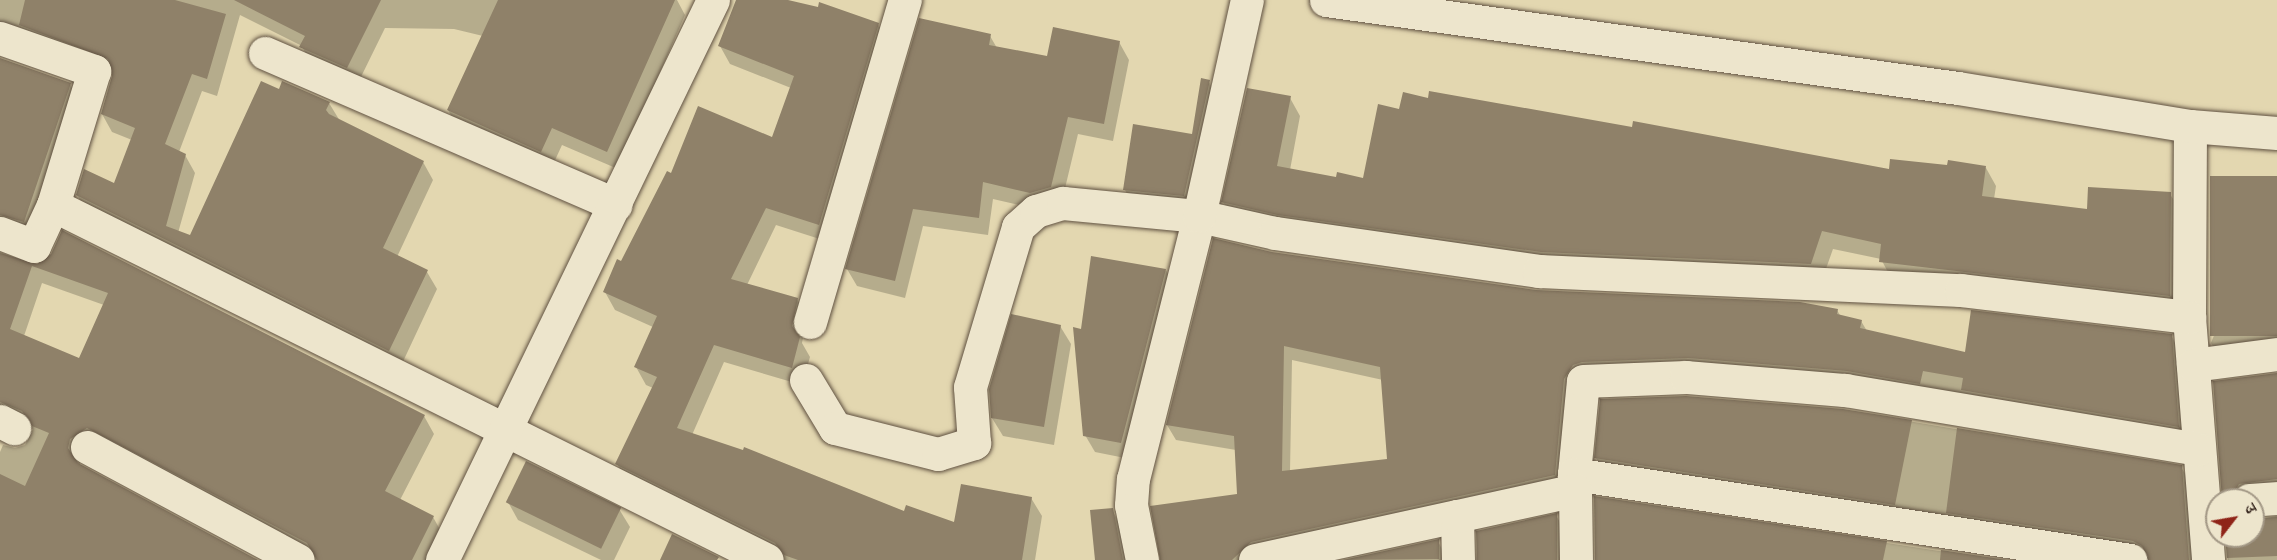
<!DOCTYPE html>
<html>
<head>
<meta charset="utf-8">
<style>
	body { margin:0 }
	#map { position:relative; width:2277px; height:560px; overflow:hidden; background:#e3d7b0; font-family:"Sorts Mill Goudy","Noto Serif Devanagari",serif }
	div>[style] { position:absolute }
	.shadow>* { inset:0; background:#0003 }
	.building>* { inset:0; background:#8f8169; transform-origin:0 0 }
	.roads { filter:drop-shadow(0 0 2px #605141) drop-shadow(0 0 2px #605141) }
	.street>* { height:33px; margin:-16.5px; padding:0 16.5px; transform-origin:16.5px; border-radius:16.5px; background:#ede5cc }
	.secondary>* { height:33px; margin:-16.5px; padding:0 16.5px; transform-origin:16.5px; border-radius:16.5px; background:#ede5cc }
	span { translate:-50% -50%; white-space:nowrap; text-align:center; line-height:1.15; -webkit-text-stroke:5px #ede5cc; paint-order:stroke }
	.north { position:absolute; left:2205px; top:488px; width:60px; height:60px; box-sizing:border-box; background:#ede5cc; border:2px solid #a39886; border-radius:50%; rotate:59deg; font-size:16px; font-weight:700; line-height:24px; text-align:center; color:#35241c }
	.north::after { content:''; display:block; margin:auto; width:21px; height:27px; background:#8f2418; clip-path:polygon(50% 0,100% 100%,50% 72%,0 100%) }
</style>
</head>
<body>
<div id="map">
	<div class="shadow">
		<div style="clip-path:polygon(0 0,677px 0,685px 15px,618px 169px,562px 145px,551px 169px,458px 128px,448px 110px,483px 36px,454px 29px,385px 28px,357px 85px,311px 65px,302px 46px,240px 15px,217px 96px,202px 91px,179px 152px,185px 155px,195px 173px,178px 233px,191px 237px,279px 91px,329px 103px,340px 121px,423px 162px,433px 180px,397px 257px,427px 272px,437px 289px,400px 368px,88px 213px,77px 195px,115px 185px,132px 140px,112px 132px,102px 114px,113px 74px,17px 38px,0 43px)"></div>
		<div style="clip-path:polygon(738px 0,781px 0,878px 24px,888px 42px,829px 242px,776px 225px,747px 285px,797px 299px,807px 317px,802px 343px,810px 357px,802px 385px,724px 362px,692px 435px,905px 513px,956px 524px,1031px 498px,1042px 516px,1035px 560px,785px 560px,628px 482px,617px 464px,653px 388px,646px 385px,636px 367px,653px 327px,615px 310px,605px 292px,672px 175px,773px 139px,791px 88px,730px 64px,720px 46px)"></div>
		<div style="clip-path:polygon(990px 36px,997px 48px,1049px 57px,1119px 42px,1129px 60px,1113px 141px,1078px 134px,1061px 205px,1041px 210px,993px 199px,988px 235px,923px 226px,905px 298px,857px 286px,847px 269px)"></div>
		<div style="clip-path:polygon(0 59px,70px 84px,80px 102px,34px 239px,0 235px)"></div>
		<div style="clip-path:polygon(1209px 82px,1219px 100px,1194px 213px,1135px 208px,1125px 190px,1193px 136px)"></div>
		<div style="clip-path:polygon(1290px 98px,1300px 116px,1290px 170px,1337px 178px,1364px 180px,1401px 111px,1429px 99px,1890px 170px,1986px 168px,1996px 186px,1994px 199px,2088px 211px,2170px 194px,2181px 212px,2180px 314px,1892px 280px,1881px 259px,1833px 249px,1821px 283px,1552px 270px,1234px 220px,1223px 202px)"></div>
		<div style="clip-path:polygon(2277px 176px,2277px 351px,2220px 358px,2211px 343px)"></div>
		<div style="clip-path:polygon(evenodd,0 252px,37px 266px,52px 255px,424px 416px,434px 434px,400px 500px,433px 517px,443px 535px,431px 560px,316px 560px,107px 448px,80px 457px,80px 466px,255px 560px,0 560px,0 452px,3px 445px,15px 448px,25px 445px,33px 429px,0 417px,0 252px,42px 283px,104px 305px,80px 360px,24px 336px,42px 283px)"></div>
		<div style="clip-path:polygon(evenodd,1272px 253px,1536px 291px,1837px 310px,1841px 317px,1861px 321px,1867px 331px,1966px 354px,2171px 335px,2179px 350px,2186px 441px,1591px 377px,1563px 490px,1256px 560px,1162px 560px,1238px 495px,1236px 450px,1176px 440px,1167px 425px,1272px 253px,1292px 360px,1383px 380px,1388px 460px,1290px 472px,1292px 360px)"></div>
		<div style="clip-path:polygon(1166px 270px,1175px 287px,1130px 459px,1095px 452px,1085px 435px,1082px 330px)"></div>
		<div style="clip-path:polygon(1060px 326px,1071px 344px,1054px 445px,1003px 436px,992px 418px)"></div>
		<div style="clip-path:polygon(2277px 374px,2277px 495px,2224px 500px)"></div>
		<div style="clip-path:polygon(1843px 410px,2181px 467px,2190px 482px,2196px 560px,2148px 560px,2143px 556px,1605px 473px,1596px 458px)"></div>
		<div style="clip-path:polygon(1595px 498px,1998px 560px,1596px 560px)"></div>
		<div style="clip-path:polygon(508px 502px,619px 509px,630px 527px,614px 560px,601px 560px,518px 520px)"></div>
		<div style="clip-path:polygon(1112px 510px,1122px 528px,1129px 560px,1097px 560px)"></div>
		<div style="clip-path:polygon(1556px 515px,1564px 530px,1566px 560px,1476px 560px,1478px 532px)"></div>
		<div style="clip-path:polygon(2277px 516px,2277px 560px,2228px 560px,2226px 536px,2253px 536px,2253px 520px)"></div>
		<div style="clip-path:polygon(1438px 541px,1447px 560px,1343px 560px)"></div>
	</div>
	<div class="building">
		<div style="clip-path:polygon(25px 0,175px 0,226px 14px,207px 79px,192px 74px,165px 144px,186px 154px,166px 226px,190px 235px,261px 81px,279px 89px,282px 81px,330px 102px,326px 110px,329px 114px,424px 161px,383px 248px,428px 270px,389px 351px,76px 195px,84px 169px,114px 183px,135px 128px,101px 114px,112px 76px,108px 59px,19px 25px)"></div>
		<div style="clip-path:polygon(234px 0,381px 0,347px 68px,299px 47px,305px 36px)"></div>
		<div style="clip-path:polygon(498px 0,675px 0,607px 152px,552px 128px,541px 152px,447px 110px)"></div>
		<div style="clip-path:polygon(736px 0,788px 0,818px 7px,819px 2px,879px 23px,819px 225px,766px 208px,731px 279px,798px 298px,792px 326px,800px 337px,792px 368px,714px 345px,677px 428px,743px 450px,744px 447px,904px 511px,906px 505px,954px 522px,961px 484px,1032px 497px,1022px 560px,798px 560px,784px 555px,775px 543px,615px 464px,657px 377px,634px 367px,657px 316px,603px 292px,617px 259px,621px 261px,667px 171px,671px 173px,698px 106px,772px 137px,794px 76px,718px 46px)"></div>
		<div style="clip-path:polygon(919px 18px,991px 34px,989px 45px,1047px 56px,1053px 27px,1120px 41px,1104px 124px,1068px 117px,1051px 187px,1030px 193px,983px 182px,979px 218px,913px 209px,895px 281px,845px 269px)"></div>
		<div style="clip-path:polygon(0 58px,71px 83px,24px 222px,0 215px)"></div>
		<div style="clip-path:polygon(1201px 78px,1210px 80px,1184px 196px,1123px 190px,1133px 124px,1192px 134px)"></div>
		<div style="clip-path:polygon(1247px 88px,1291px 96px,1277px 166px,1336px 177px,1337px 172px,1363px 178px,1378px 104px,1399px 109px,1403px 92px,1428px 98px,1429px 91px,1632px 127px,1633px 121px,1889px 169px,1890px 159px,1947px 165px,1948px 160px,1986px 166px,1982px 196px,2087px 209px,2088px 187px,2171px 192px,2170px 296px,1879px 262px,1881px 244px,1822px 231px,1811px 264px,1541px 252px,1278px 215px,1221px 202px)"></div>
		<div style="left:2277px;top:176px;width:160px;height:67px;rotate:90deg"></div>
		<div style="clip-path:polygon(evenodd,62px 230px,425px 415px,385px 491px,434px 516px,412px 560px,317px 560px,307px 543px,87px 428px,70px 439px,68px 448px,78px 463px,258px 560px,0 560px,0 474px,25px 486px,49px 433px,32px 426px,22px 411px,0 402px,0 253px,37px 264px,51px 254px,62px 230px,32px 266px,108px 293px,79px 358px,10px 329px,32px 266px)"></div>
		<div style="clip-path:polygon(evenodd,1213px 238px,1272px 252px,1536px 290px,1800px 302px,1838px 309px,1837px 314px,1862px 320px,1860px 328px,1965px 352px,1971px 310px,2172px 334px,2179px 427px,1961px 390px,1963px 378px,1923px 371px,1920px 384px,1847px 371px,1688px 358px,1582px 362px,1573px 365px,1564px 379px,1555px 475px,1251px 542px,1232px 560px,1160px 560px,1150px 506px,1237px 494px,1234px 436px,1166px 425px,1213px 238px,1284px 346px,1380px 367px,1387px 459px,1282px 471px,1284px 346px)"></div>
		<div style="clip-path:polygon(1091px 256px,1166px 269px,1121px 443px,1083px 436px,1073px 327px,1081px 329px)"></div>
		<div style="clip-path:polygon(1011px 314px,1061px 325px,1044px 427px,991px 418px,989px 389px)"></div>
		<div style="clip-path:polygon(2277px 373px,2277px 479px,2239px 484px,2230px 500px,2222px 500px,2213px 381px)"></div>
		<div style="clip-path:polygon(1686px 396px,1843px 409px,1912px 420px,1895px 505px,1594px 458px,1600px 399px)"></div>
		<div style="clip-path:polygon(1957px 428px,2182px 465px,2189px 560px,2148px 560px,2142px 546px,2133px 541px,1946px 513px)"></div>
		<div style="left:526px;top:461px;width:106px;height:46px;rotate:26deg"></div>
		<div style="clip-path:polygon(1594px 496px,1887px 541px,1883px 560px,1595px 560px)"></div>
		<div style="clip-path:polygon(1113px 508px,1123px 560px,1095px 560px,1090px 510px)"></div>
		<div style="clip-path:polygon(1557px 513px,1557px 560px,1477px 560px,1476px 531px)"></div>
		<div style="clip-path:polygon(2277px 517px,2277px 556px,2227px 558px,2225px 536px,2253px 536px,2253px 519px)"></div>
		<div style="clip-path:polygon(672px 534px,719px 557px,717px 560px,660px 560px)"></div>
		<div style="clip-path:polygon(1439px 539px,1439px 559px,1343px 560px)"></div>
		<div style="clip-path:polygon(1941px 550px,2007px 560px,1940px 560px)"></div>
	</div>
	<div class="roads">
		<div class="street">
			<div style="left:0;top:38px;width:100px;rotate:19.3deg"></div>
			<div style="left:94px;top:71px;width:140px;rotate:107deg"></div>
			<div style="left:53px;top:205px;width:45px;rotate:114.9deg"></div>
			<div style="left:34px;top:246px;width:36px;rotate:-159deg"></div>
			<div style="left:265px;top:53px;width:382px;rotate:23.4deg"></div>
			<div style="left:2190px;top:126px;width:191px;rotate:90.3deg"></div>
			<div style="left:2189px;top:317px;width:244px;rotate:85.5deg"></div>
			<div style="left:53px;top:205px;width:797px;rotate:26.44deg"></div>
			<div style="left:810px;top:322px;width:336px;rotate:-73.6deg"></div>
			<div style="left:2193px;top:365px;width:85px;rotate:-7.5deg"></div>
			<div style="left:806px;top:380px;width:56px;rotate:58.9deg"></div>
			<div style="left:835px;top:428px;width:106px;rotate:14.2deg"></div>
			<div style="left:938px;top:454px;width:38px;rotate:-17deg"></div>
			<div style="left:974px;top:443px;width:56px;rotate:-94.1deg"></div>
			<div style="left:970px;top:387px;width:167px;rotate:-73.3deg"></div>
			<div style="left:1018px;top:227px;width:24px;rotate:-42deg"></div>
			<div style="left:1036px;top:211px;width:28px;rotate:-17deg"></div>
			<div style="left:1063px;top:203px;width:137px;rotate:5.5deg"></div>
			<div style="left:1199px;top:216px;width:78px;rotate:12.6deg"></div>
			<div style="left:1275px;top:233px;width:267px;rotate:8.2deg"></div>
			<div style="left:1539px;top:271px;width:422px;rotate:2.6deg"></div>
			<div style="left:1961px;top:290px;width:230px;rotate:6.8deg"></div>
			<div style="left:0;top:421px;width:16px;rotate:27deg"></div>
			<div style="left:87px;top:447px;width:239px;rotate:28.2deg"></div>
			<div style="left:1574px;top:474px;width:93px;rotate:-84.5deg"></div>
			<div style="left:1583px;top:381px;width:103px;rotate:-2.2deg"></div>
			<div style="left:1686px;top:377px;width:160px;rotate:4.7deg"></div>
			<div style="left:1845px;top:390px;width:358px;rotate:9.5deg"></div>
			<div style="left:1575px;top:490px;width:16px;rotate:-94deg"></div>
			<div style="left:1574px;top:474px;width:563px;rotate:8.79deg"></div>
			<div style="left:2249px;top:500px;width:28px;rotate:-4deg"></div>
			<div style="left:442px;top:560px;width:622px;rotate:-64.18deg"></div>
			<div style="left:1142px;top:560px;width:56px;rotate:-101.3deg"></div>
			<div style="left:1131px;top:505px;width:26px;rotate:-86deg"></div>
			<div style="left:1133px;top:479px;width:271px;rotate:-75.9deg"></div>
			<div style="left:1199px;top:216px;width:221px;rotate:-77.5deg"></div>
			<div style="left:1255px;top:560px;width:207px;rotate:-12.3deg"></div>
			<div style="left:1458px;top:560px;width:44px;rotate:-91.3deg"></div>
			<div style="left:1457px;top:516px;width:121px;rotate:-12.4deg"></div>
			<div style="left:1575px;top:490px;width:70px;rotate:89.2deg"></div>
		</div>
		<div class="secondary">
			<div style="left:1326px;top:0;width:638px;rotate:7.93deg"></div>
			<div style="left:1958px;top:88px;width:235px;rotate:9.3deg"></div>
			<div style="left:2190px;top:126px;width:87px;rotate:4.6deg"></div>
		</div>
	</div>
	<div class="north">उ</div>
</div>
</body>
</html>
